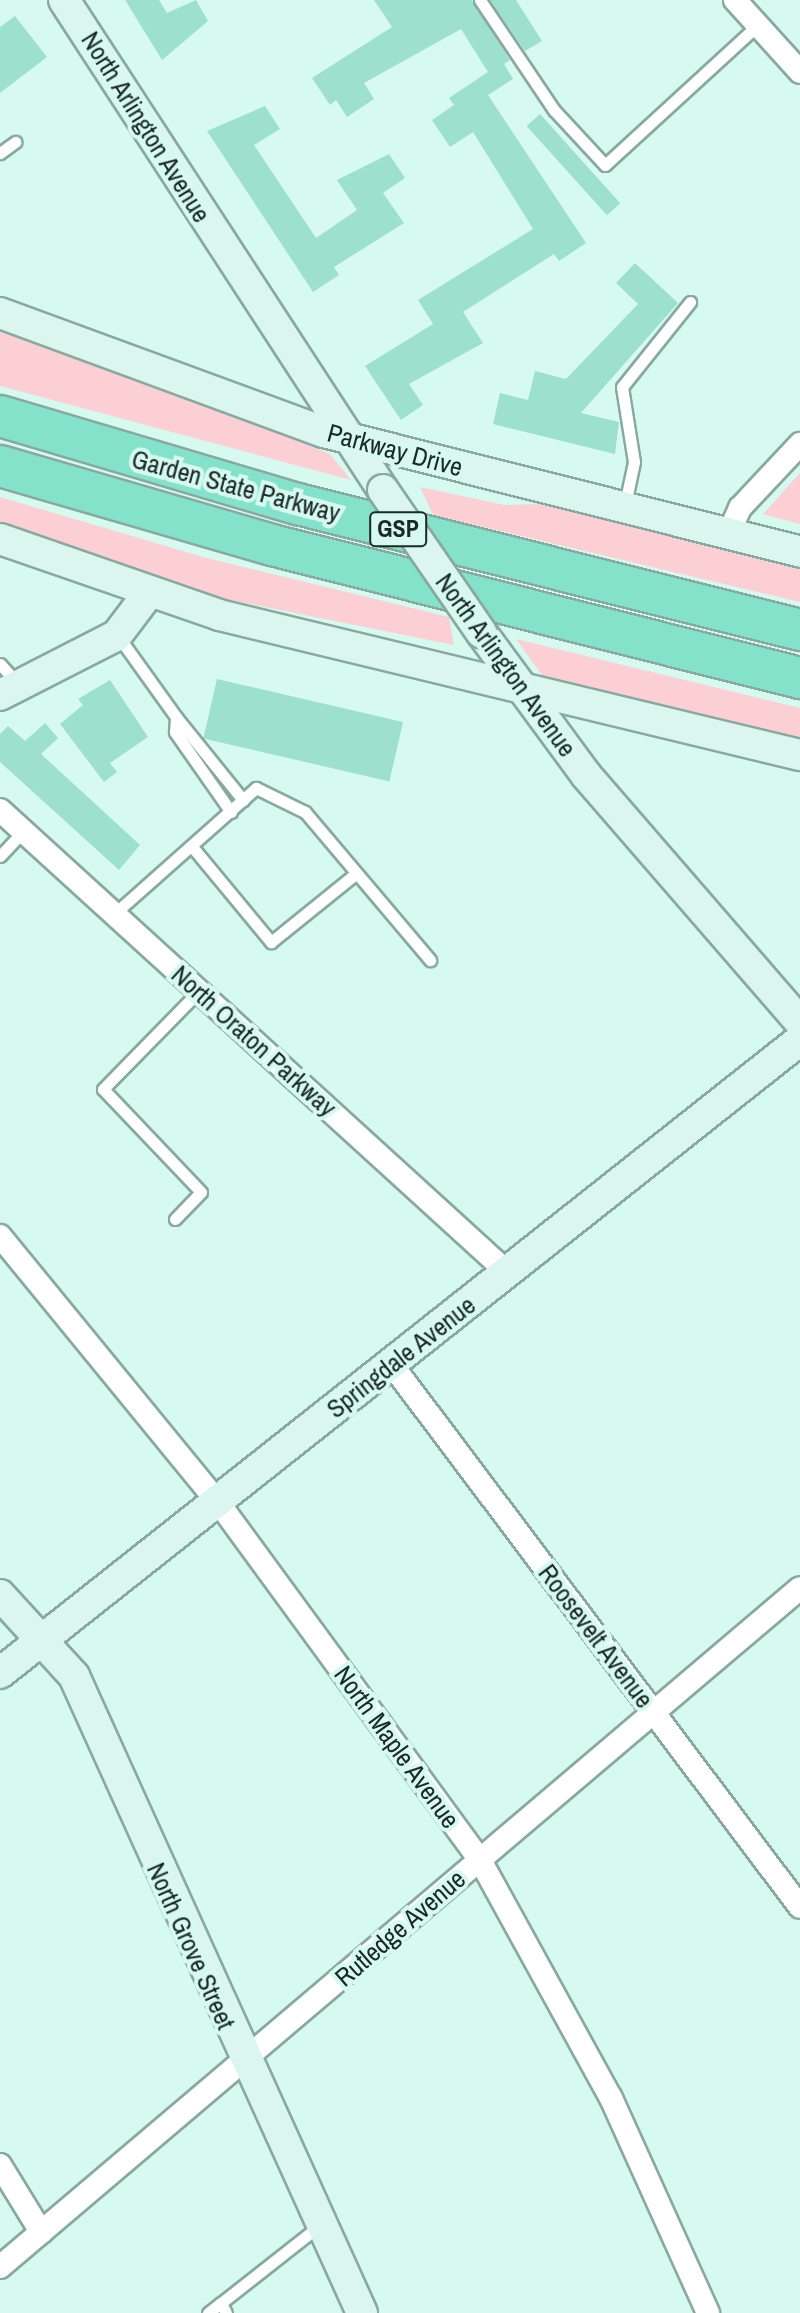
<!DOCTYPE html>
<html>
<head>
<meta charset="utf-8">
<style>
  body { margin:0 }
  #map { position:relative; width:800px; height:2313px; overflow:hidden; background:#d7faf0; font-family:"Archivo Narrow",sans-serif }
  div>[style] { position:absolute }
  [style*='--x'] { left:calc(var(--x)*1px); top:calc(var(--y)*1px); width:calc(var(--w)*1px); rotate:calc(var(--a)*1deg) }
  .green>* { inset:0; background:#fbcfd4 }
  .building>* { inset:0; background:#9ee0ce; transform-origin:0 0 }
  .roads { filter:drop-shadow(2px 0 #88a9a0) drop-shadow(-2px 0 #88a9a0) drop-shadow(0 2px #88a9a0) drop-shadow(0 -2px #88a9a0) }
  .lane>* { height:11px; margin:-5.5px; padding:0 5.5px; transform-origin:5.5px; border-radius:5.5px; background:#fff }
  .street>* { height:22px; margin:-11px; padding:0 11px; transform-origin:11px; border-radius:11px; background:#fff }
  .secondary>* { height:30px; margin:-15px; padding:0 15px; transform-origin:15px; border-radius:15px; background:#daf6ef }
  .highway>* { height:40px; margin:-20px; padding:0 20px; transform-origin:20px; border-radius:20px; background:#84e2ca }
  .bridges { filter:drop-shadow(2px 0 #88a9a0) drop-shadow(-2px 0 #88a9a0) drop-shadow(0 2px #88a9a0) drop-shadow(0 -2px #88a9a0) }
  .secondary-bridge>* { height:30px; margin:-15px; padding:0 15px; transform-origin:15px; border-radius:15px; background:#daf6ef }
  span { translate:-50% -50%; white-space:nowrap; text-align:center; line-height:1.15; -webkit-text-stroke:8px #d7faf0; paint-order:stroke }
  .shield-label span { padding:2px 6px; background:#d7faf0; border:2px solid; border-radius:6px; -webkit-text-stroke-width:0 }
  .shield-label { font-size:24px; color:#1b2824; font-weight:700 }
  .street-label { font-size:26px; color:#1b2824 }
</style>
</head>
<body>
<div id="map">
  <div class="green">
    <div style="clip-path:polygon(0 332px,113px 365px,330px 454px,351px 480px,0 386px)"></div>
    <div style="clip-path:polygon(800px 473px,800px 524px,762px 514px,763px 514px)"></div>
    <div style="clip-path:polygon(420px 487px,504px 505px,538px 504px,800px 565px,800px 602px,433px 515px)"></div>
    <div style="clip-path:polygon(0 497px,203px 557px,449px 617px,454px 645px,190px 592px,21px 535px,0 524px)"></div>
    <div style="clip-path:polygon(516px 639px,800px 708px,800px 744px,549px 685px)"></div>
  </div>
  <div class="building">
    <div style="clip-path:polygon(125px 0,159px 0,167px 13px,196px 0,208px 21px,162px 60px)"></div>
    <div style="clip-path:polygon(374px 0,472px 0,510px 60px,504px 64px,513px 79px,488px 95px,586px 243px,559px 261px,554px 254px,463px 312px,483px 343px,409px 384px,423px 405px,401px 420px,365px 366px,433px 324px,418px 300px,533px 229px,473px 132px,450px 147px,432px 120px,454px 105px,449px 98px,488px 72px,461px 29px,364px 83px,374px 99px,347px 117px,336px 100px,330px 105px,312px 78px,392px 27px)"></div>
    <div style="clip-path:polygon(490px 0,516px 0,542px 41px,525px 51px)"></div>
    <div style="clip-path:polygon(15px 16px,47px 57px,0 93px,0 27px)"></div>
    <div style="clip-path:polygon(265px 106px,280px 129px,254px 145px,316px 238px,357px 210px,337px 180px,389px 154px,405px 178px,383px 193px,404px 223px,334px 267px,339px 275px,313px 292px,207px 131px)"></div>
    <div style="left:540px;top:114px;width:120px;height:18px;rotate:48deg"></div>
    <div style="clip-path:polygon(635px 263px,678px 303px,581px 413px,619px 422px,615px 454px,493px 424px,500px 393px,528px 400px,535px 371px,566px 379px,638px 304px,616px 283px)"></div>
    <div style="left:217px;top:679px;width:191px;height:61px;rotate:13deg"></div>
    <div style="clip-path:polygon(110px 680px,148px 737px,110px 763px,117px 772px,104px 782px,60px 724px,83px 705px,78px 699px)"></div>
    <div style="clip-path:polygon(45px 723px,58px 738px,41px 754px,140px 845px,119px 870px,0 762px,0 734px,8px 726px,25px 741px)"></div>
  </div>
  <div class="roads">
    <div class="lane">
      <div style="--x:480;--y:0;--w:133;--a:56.1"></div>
      <div style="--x:554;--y:110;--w:75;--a:47.2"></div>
      <div style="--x:605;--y:165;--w:207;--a:-42.5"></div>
      <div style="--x:0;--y:153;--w:19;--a:-36"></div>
      <div style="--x:625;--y:504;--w:43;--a:-77.9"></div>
      <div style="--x:634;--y:462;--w:76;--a:-99.1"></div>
      <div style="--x:622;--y:387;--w:109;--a:-51.3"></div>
      <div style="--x:118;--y:636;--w:100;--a:54.4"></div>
      <div style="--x:0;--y:664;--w:28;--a:48"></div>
      <div style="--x:231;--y:812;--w:98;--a:-125"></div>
      <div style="--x:175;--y:732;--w:15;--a:-86"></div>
      <div style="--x:176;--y:717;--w:107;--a:51.1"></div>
      <div style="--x:194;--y:849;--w:121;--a:50.4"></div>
      <div style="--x:271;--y:942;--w:107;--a:-38.9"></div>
      <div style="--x:0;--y:856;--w:34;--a:-47"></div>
      <div style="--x:114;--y:914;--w:190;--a:-41.6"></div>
      <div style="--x:256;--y:788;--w:55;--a:26.1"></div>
      <div style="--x:305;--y:812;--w:194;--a:49.8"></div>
      <div style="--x:175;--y:1219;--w:37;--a:-46"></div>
      <div style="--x:201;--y:1192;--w:142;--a:-133.6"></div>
      <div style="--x:103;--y:1089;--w:137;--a:-45.6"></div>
      <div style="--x:208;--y:2313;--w:16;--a:-38"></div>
      <div style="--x:226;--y:2313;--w:11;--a:-117"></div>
      <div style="--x:221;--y:2303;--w:125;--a:-38.2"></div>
    </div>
    <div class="street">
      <div style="--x:735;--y:0;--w:97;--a:47.9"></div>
      <div style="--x:728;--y:535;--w:30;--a:-66"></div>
      <div style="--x:740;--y:508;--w:88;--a:-46.8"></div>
      <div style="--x:0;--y:810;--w:686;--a:42.34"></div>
      <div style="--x:0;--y:1236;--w:344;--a:50.7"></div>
      <div style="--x:218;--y:1502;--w:444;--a:53.8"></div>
      <div style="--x:480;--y:1860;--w:272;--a:61.2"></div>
      <div style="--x:611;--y:2098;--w:236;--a:65.7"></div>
      <div style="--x:392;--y:1365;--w:678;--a:53.03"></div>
      <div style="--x:0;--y:2165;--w:79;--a:58.5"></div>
      <div style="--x:0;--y:2267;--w:1049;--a:-40.32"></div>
    </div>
    <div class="secondary">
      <div style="--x:64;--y:0;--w:585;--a:56.94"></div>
      <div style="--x:0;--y:313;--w:345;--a:20.2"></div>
      <div style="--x:324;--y:432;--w:491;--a:14.1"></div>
      <div style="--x:0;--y:539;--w:232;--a:19.1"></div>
      <div style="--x:219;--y:615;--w:598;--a:13.55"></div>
      <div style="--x:481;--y:632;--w:177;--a:53.7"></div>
      <div style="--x:586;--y:775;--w:327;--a:49.1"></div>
      <div style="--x:0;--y:695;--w:131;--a:-27.1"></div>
      <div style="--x:117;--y:635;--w:51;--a:-52.9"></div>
      <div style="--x:0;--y:1595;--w:110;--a:47.6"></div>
      <div style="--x:74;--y:1676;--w:699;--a:65.67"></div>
      <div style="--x:0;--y:1673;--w:1020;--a:-38.35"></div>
    </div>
    <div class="highway">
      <div style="--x:0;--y:416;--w:311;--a:16.5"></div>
      <div style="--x:298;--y:504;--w:518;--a:14.09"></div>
      <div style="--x:0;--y:466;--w:283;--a:16.2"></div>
      <div style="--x:272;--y:545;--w:544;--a:14.14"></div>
    </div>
  </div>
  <div class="bridges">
    <div class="secondary-bridge">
      <div style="--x:383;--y:490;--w:173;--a:55.4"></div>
    </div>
  </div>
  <div class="shield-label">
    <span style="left:398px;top:529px">GSP</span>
  </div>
  <div class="street-label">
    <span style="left:146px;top:127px;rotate:58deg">North Arlington Avenue</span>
    <span style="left:395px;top:450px;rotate:15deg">Parkway Drive</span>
    <span style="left:236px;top:486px;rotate:15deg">Garden State Parkway</span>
    <span style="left:506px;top:665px;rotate:54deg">North Arlington Avenue</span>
    <span style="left:254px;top:1041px;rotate:42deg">North Oraton Parkway</span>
    <span style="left:401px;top:1357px;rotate:-38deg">Springdale Avenue</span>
    <span style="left:596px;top:1636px;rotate:53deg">Roosevelt Avenue</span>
    <span style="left:397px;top:1747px;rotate:54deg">North Maple Avenue</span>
    <span style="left:400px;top:1928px;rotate:-41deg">Rutledge Avenue</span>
    <span style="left:191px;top:1946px;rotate:66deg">North Grove Street</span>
  </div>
</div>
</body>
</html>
